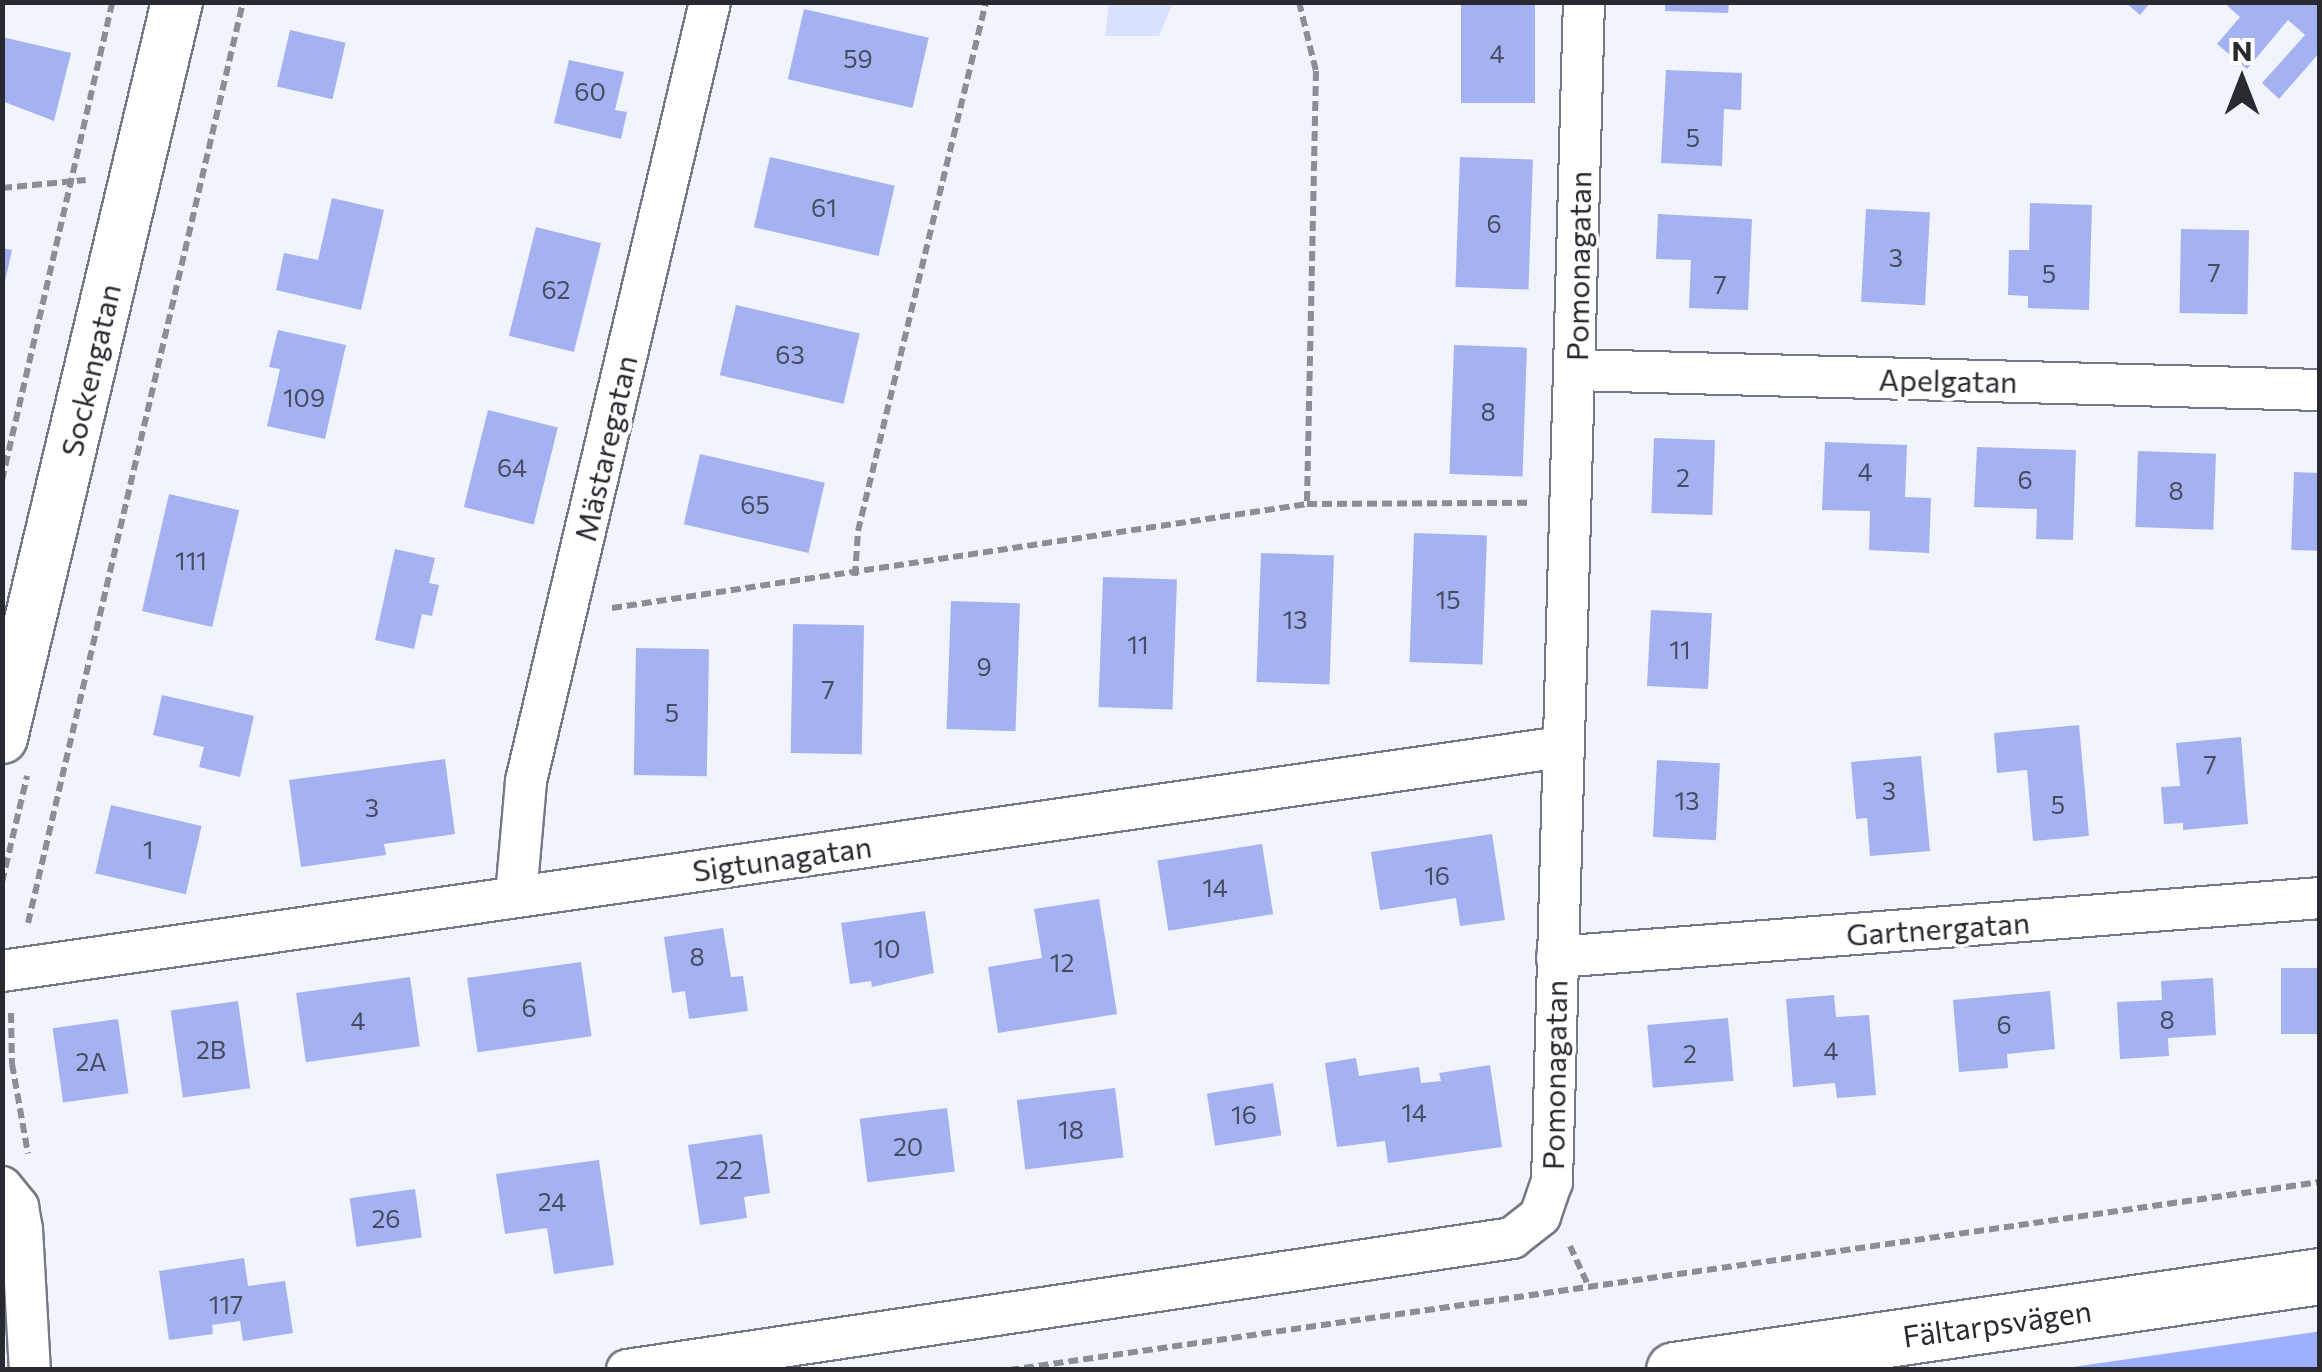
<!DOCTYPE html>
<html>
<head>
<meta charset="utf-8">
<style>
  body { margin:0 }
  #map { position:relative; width:2322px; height:1372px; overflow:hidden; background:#f1f4fd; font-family:Commissioner,sans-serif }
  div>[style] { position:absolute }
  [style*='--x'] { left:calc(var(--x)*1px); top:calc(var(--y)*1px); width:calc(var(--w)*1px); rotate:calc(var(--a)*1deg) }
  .green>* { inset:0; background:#dae1fc }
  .forest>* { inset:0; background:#9eaffe }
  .building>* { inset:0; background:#a4b2f1; transform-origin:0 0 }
  .path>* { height:6px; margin-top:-3px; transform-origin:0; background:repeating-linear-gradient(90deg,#8b8e95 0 10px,transparent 0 15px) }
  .roads { filter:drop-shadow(2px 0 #757886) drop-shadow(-2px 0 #757886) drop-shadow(0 2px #757886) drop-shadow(0 -2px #757886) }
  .minor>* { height:40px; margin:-20px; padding:0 20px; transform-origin:20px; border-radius:20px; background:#fff }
  .tertiary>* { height:50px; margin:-25px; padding:0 25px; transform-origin:25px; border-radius:25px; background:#fff }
  .secondary>* { height:55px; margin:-27.5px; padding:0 27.5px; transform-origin:27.5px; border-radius:27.5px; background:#fff }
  span { translate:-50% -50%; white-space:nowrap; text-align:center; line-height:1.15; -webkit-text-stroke:8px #fff; paint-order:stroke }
  .number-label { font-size:25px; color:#474c60 }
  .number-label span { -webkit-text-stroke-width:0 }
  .street-label { font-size:30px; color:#282a30 }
  .frame { position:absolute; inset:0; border:5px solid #282a30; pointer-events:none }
  .north { position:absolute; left:2192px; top:30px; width:100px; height:100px; -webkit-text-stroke:8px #fff; paint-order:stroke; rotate:0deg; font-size:28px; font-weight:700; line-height:40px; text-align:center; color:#282a30 }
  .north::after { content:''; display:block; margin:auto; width:35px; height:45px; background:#282a30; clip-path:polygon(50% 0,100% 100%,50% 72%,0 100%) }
</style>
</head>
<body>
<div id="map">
  <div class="green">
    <div style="clip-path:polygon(1109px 3px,1109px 2px,1173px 3px,1159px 36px,1105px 36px)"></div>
  </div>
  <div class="forest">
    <div style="clip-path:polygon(2319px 1331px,2319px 1369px,2059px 1369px,2315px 1332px)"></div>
  </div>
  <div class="building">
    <div style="left:1461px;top:2px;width:74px;height:101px"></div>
    <div style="clip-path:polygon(1665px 2px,1729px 2px,1728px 13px,1665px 11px)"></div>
    <div style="clip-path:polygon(2125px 2px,2151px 2px,2140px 15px)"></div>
    <div style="clip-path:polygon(2223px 2px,2320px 2px,2320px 52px,2279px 99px,2262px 83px,2305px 35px,2288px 20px,2247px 69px,2217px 44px,2240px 17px)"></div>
    <div style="left:804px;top:9px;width:128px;height:72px;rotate:13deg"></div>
    <div style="left:290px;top:30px;width:57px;height:58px;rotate:13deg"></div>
    <div style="clip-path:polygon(2px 37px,71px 53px,54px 121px,2px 101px)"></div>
    <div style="clip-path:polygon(569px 60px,624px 72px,615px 110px,627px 112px,621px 139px,554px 123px)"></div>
    <div style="clip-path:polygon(1666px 70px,1742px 73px,1741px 110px,1724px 109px,1722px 166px,1661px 163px)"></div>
    <div style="left:770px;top:157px;width:128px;height:72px;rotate:13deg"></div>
    <div style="left:1460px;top:157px;width:73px;height:130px;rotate:2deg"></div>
    <div style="clip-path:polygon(332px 198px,384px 210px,361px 310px,276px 290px,284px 253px,318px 260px)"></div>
    <div style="clip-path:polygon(2030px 203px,2092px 205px,2089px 310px,2028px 308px,2028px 296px,2008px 295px,2009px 250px,2029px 250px)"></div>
    <div style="left:1866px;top:209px;width:64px;height:93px;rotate:3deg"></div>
    <div style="clip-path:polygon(1658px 214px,1752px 219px,1748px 310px,1689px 308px,1691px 260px,1656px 259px)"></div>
    <div style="left:536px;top:227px;width:67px;height:112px;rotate:14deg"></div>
    <div style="left:2181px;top:229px;width:68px;height:84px;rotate:1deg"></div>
    <div style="clip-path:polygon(2px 248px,12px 250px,4px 286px,2px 286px)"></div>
    <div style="left:736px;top:305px;width:127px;height:72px;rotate:13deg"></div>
    <div style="clip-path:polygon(278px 330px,346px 345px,325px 439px,267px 426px,280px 369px,269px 367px)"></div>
    <div style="left:1454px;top:345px;width:73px;height:129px;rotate:2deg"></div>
    <div style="left:488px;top:410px;width:72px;height:100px;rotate:14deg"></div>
    <div style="left:1654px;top:438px;width:61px;height:75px;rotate:2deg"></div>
    <div style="clip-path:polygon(1825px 442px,1907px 445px,1905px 497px,1931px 498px,1929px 553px,1869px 550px,1870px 511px,1822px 510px)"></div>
    <div style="clip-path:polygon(1977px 447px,2076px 450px,2073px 540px,2036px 539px,2037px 509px,1974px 507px)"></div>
    <div style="left:2138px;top:451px;width:78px;height:76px;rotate:2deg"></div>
    <div style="left:700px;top:454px;width:128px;height:72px;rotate:13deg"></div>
    <div style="left:2294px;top:472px;width:26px;height:78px;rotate:2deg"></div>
    <div style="left:169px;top:494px;width:72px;height:120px;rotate:13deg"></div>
    <div style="left:1414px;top:533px;width:73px;height:129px;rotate:2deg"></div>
    <div style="clip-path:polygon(395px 549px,435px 558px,429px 583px,439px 585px,432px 616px,422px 614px,414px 649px,375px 640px)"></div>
    <div style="left:1261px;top:553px;width:73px;height:129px;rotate:2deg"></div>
    <div style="left:1103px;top:577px;width:74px;height:130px;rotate:2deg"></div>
    <div style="left:951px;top:601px;width:69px;height:128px;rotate:2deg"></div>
    <div style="left:1651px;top:610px;width:61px;height:76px;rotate:3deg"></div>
    <div style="left:793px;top:624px;width:71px;height:129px;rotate:1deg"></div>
    <div style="left:636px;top:648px;width:73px;height:127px;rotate:1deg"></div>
    <div style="clip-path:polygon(162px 695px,254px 716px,240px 777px,199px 767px,204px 747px,153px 735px)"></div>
    <div style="clip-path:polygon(2079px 725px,2089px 836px,2033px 841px,2027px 770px,1997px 773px,1994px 733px)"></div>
    <div style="clip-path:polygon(2241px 737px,2248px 824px,2183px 830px,2183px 823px,2164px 824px,2161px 787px,2180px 786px,2176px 743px)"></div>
    <div style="clip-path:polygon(1921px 756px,1930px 851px,1870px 856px,1867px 818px,1856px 819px,1851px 762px)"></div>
    <div style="clip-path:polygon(445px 759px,455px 834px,384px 844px,386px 855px,301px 867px,289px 780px)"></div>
    <div style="left:1657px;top:760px;width:63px;height:77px;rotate:3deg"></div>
    <div style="left:111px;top:805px;width:93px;height:70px;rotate:13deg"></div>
    <div style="clip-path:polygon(1492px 834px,1505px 920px,1460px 926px,1456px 898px,1380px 910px,1371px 852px)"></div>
    <div style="left:1262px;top:844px;width:71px;height:106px;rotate:81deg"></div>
    <div style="clip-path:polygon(1099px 899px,1117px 1014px,998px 1033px,988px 967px,1042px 958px,1034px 909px)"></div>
    <div style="clip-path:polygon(925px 911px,934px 973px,872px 987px,871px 981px,850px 984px,841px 923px)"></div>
    <div style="clip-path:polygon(723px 928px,731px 977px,743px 976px,748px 1011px,689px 1019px,685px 991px,672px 993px,664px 937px)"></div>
    <div style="left:581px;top:962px;width:75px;height:115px;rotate:82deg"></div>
    <div style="left:2320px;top:968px;width:66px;height:39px;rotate:90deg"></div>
    <div style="left:410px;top:977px;width:70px;height:115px;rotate:82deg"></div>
    <div style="clip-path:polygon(2213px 978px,2216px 1035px,2168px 1038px,2169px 1056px,2120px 1059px,2117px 1002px,2162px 1000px,2161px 981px)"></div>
    <div style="clip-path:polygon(2050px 991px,2055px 1049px,2007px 1054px,2008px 1068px,1959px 1072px,1953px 1000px)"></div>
    <div style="clip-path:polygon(1834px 995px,1836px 1017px,1869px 1015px,1876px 1095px,1837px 1098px,1835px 1083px,1793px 1087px,1786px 999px)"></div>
    <div style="left:238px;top:1001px;width:88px;height:68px;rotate:82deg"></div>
    <div style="left:1728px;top:1018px;width:63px;height:81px;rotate:85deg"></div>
    <div style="left:118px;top:1019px;width:75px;height:66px;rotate:82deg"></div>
    <div style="clip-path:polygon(1356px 1058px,1359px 1076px,1419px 1067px,1421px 1083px,1441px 1081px,1439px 1073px,1490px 1065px,1502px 1147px,1388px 1163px,1385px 1141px,1337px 1147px,1325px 1063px)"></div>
    <div style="left:1273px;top:1083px;width:53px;height:67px;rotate:81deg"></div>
    <div style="left:1115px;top:1088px;width:70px;height:99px;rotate:83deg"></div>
    <div style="left:947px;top:1108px;width:64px;height:88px;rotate:83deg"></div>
    <div style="clip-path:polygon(762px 1134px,770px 1193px,744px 1197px,747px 1218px,700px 1225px,688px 1145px)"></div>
    <div style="clip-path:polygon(599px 1160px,614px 1265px,554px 1274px,547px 1228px,505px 1234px,496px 1174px)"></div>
    <div style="left:415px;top:1189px;width:49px;height:66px;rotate:82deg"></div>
    <div style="clip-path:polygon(244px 1258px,248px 1286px,285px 1281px,293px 1333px,243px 1341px,240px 1321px,212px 1325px,213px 1334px,169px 1340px,159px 1271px)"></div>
  </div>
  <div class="path">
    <div style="--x:1299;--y:2;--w:71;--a:76.2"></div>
    <div style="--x:1316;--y:71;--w:432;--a:91.2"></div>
    <div style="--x:2;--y:188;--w:84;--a:-5.4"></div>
    <div style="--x:2;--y:480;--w:490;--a:-77"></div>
    <div style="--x:855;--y:576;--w:45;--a:-86.2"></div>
    <div style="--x:858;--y:531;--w:544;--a:-76.4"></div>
    <div style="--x:612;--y:608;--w:703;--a:-8.51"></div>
    <div style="--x:1307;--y:504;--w:224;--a:-0.3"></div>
    <div style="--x:2;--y:882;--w:109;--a:-76.7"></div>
    <div style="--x:28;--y:923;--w:946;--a:-76.86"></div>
    <div style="--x:11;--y:1013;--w:51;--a:88.9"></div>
    <div style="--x:12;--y:1064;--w:91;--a:79.9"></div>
    <div style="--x:1570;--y:1246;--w:43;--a:65.2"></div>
    <div style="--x:1009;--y:1370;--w:1324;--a:-8.16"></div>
  </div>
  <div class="roads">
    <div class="minor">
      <div style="--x:1576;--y:370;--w:744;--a:1.54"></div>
      <div style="--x:516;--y:896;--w:115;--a:-85"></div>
      <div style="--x:526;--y:781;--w:800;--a:-76.71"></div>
      <div style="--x:1557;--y:957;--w:765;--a:-4.42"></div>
      <div style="--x:2;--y:971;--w:1576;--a:-8.17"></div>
      <div style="--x:2;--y:1187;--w:26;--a:51"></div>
      <div style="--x:18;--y:1207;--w:22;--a:80"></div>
      <div style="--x:22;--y:1229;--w:141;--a:86.8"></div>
      <div style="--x:627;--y:1370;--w:895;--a:-8.48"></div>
      <div style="--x:1512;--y:1238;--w:36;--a:-38"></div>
      <div style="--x:1540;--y:1216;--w:36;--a:-71"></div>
      <div style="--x:1552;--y:1182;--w:1180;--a:-88.45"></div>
    </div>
    <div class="tertiary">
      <div style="--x:2;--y:738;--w:757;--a:-76.63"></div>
    </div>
    <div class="secondary">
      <div style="--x:1674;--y:1370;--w:653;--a:-8.28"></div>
    </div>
  </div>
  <div class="number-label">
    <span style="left:1497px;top:53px">4</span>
    <span style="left:858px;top:58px">59</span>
    <span style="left:590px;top:91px">60</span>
    <span style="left:1693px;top:137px">5</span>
    <span style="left:824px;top:207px">61</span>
    <span style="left:1494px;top:223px">6</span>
    <span style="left:1896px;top:257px">3</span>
    <span style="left:2214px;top:272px">7</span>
    <span style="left:2049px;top:273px">5</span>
    <span style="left:1720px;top:284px">7</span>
    <span style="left:556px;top:289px">62</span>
    <span style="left:790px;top:354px">63</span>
    <span style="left:304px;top:397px">109</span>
    <span style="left:1488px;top:411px">8</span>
    <span style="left:512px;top:467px">64</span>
    <span style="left:1865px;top:471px">4</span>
    <span style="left:1683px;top:477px">2</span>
    <span style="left:2025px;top:479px">6</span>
    <span style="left:2176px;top:490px">8</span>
    <span style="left:755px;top:504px">65</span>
    <span style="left:191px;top:560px">111</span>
    <span style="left:1448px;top:599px">15</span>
    <span style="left:1295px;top:619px">13</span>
    <span style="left:1138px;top:644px">11</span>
    <span style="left:1680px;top:649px">11</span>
    <span style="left:984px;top:666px">9</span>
    <span style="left:828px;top:689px">7</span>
    <span style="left:672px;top:712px">5</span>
    <span style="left:2210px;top:764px">7</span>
    <span style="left:1889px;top:790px">3</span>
    <span style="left:1687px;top:800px">13</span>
    <span style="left:2058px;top:804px">5</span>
    <span style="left:372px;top:807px">3</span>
    <span style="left:148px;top:849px">1</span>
    <span style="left:1437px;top:875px">16</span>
    <span style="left:1215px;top:887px">14</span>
    <span style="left:887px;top:948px">10</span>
    <span style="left:697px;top:956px">8</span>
    <span style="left:1062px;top:962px">12</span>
    <span style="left:529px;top:1007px">6</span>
    <span style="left:2167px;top:1019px">8</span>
    <span style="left:358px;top:1020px">4</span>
    <span style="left:2004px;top:1024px">6</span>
    <span style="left:211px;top:1049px">2B</span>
    <span style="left:1831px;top:1050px">4</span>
    <span style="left:1690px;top:1053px">2</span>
    <span style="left:91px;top:1061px">2A</span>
    <span style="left:1414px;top:1112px">14</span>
    <span style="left:1244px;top:1114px">16</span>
    <span style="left:1071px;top:1129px">18</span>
    <span style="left:908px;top:1146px">20</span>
    <span style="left:729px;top:1169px">22</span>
    <span style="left:552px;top:1201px">24</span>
    <span style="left:386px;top:1218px">26</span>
    <span style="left:226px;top:1304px">117</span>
  </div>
  <div class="street-label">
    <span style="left:1578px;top:266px;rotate:-89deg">Pomonagatan</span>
    <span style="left:90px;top:370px;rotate:-77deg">Sockengatan</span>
    <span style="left:1948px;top:380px;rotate:1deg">Apelgatan</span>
    <span style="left:605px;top:448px;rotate:-77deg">Mästaregatan</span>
    <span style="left:782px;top:858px;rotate:-8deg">Sigtunagatan</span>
    <span style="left:1938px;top:928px;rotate:-4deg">Gartnergatan</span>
    <span style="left:1554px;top:1075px;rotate:-89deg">Pomonagatan</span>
    <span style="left:1997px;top:1323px;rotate:-8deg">Fältarpsvägen</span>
  </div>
  <div class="frame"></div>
  <div class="north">N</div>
</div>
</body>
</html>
